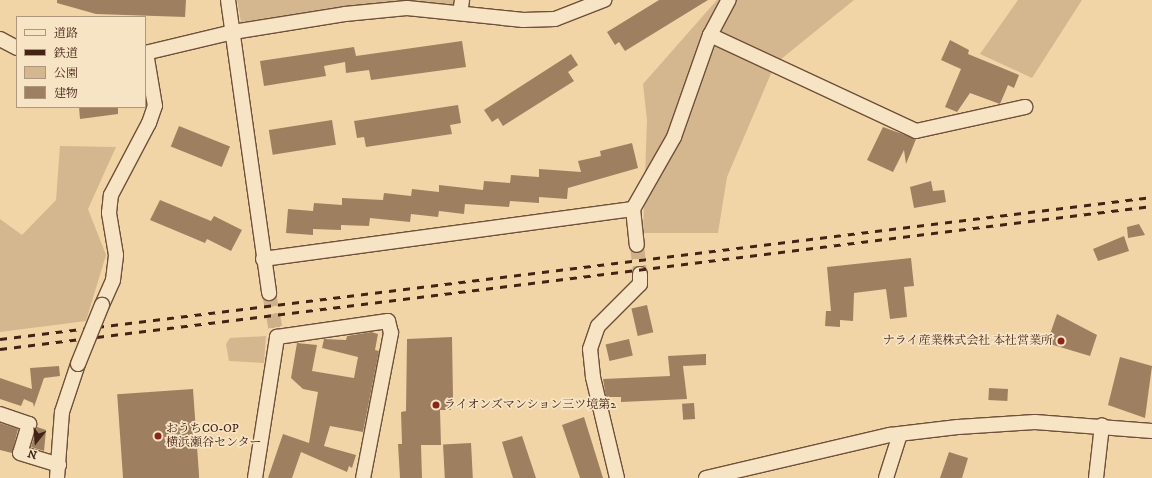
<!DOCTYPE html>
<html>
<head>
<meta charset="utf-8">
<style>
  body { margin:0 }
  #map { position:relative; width:1152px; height:478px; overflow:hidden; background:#f1d5a6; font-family:"IM FELL DW Pica","Noto Serif JP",serif }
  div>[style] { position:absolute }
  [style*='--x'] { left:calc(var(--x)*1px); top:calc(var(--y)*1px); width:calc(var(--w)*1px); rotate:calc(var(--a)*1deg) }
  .green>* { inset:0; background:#d4b78e }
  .building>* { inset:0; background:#9e8061; transform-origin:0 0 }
  .minor-tunnel>* { height:14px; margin-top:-7px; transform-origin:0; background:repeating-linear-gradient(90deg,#ceb189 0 14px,transparent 0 21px) }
  .roads { filter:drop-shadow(1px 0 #6f503a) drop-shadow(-1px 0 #6f503a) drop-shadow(0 1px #6f503a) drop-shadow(0 -1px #6f503a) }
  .minor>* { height:14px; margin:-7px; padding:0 7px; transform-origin:7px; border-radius:7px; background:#f6e4c5 }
  .rail>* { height:3px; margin-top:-1.5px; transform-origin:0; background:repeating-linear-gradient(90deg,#442316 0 7px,transparent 0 14px) }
  .bridges { filter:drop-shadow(1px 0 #6f503a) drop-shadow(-1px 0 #6f503a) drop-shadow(0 1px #6f503a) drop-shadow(0 -1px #6f503a) }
  .minor-bridge>* { height:14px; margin:-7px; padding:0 7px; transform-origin:7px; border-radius:7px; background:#f6e4c5 }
  .dots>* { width:11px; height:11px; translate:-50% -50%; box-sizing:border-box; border:2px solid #f6e4c5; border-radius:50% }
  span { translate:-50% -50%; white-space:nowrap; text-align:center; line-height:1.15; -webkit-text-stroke:3.5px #f6e4c5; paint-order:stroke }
  .poi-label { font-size:12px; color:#442316 }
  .right { translate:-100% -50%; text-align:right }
  .left { translate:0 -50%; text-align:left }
  .legend { position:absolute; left:16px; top:16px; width:130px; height:92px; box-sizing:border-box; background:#f6e4c5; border:1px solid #af977f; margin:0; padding:5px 7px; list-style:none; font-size:12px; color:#442316 }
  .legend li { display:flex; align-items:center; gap:8px; height:20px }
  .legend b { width:20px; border:1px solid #af977f }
  .north { position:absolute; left:16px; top:422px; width:40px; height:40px; -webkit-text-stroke:3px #f6e4c5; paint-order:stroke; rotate:197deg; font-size:11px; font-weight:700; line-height:16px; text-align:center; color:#442316 }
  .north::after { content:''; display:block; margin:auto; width:14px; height:18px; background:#442316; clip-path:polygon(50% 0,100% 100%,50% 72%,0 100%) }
</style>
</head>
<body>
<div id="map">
  <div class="green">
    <div style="clip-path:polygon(237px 0,457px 0,456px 8px,407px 3px,241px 22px)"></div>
    <div style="clip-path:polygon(717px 0,854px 0,775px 64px,727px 177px,718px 233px,643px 233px,647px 120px,643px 84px)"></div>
    <div style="clip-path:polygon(1018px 0,1082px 0,1032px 78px,980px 54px)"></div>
    <div style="clip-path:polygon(60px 146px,116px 147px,88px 209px,106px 255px,86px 321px,0 332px,0 219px,22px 235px,56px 200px)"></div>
    <div style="clip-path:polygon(266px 336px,264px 363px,229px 361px,226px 344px,230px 338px)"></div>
  </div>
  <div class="building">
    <div style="clip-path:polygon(57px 0,186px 0,185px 17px,96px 14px,57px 3px)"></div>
    <div style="clip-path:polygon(659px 0,708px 0,625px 51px,619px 42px,615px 45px,607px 32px)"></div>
    <div style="clip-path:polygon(950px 40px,969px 50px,968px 54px,1019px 75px,1014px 88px,1008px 85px,1000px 104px,970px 93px,957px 112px,945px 107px,961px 69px,941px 60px)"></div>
    <div style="clip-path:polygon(462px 41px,466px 67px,371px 80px,369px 70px,346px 73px,345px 62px,324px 66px,326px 76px,264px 86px,260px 61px,354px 47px,356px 56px)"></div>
    <div style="clip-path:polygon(571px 54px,578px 65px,568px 72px,574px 81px,503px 126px,498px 118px,492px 122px,484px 110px)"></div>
    <div style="clip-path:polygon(458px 105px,461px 123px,450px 125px,452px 134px,366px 147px,364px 137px,357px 138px,354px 121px)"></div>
    <div style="clip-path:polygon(79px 107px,118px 107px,118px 114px,80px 119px)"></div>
    <div style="left:332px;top:120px;width:25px;height:64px;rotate:81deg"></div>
    <div style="left:179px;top:126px;width:55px;height:22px;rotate:22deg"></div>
    <div style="clip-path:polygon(883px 127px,916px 139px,906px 164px,904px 150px,893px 172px,867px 160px)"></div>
    <div style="clip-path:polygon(632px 143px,638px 168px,568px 188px,567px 199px,539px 197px,539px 203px,510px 201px,509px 207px,465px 204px,464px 214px,439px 211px,438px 217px,411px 214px,410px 222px,370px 218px,369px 226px,341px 225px,341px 230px,313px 229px,313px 235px,286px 233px,288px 209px,313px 211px,314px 203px,342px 205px,342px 198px,383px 200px,384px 193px,411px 196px,412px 189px,439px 192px,439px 185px,483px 190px,484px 181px,510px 183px,511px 175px,539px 177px,539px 169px,581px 172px,578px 161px,601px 156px,600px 151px)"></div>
    <div style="clip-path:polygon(931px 181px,933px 191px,944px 190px,946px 202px,914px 208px,910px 187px)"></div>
    <div style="clip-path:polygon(160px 200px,211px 221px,214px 216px,242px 230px,231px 251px,207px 239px,205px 243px,150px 220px)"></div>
    <div style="clip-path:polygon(1139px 224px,1145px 235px,1128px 238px,1127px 227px)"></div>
    <div style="clip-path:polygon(1124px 236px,1129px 251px,1098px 261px,1093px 249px)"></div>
    <div style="clip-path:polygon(911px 258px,914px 286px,904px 287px,907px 317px,890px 319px,886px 289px,854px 293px,853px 321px,840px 320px,840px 327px,825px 326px,826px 311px,831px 311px,827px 267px)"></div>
    <div style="left:647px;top:305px;width:28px;height:16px;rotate:77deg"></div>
    <div style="clip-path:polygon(1057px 314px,1097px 335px,1090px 356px,1050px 344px,1048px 340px)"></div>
    <div style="clip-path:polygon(371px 332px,378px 334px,375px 350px,379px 351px,363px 432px,330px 426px,324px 446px,356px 455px,352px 468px,349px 466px,347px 472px,301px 452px,292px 478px,268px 478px,283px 434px,309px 443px,318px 392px,303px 389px,291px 378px,297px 343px,317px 345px,312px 371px,354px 378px,358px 357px,322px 348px,324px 339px,346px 340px,347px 336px)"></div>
    <div style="clip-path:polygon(452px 337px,453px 398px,450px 398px,451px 410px,440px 410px,441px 445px,421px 445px,422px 478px,400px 478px,398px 444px,402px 444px,401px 412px,406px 411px,407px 339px)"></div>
    <div style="left:629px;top:339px;width:17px;height:24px;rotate:77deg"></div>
    <div style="clip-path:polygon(706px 354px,706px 365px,683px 366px,687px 399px,621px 402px,621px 397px,606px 397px,603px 379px,670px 376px,668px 356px)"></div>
    <div style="clip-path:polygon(1120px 357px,1152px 366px,1145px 418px,1108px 405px)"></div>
    <div style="clip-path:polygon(59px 366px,60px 376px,44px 378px,34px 407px,33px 403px,24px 399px,21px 406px,0 399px,0 378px,32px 389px,30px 368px)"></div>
    <div style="left:989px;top:388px;width:19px;height:12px;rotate:3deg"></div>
    <div style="left:193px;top:389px;width:89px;height:76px;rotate:86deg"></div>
    <div style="left:694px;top:403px;width:16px;height:12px;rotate:86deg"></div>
    <div style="clip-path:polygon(584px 417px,603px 478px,580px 478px,562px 425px)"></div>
    <div style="clip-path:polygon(0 423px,18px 429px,12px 453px,0 450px)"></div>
    <div style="clip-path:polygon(37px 427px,46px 430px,44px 451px,31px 447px)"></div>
    <div style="clip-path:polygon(522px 436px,536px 478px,513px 478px,502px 442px)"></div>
    <div style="left:471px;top:443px;width:35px;height:28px;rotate:87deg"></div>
    <div style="clip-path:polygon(949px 452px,968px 458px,962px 478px,940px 478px)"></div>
  </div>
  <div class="minor-tunnel">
    <div style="--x:637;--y:245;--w:29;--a:84"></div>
    <div style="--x:269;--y:293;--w:45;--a:79.7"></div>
  </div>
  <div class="roads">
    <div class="minor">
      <div style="--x:228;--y:0;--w:296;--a:82"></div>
      <div style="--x:460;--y:13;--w:13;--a:-81"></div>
      <div style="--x:710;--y:35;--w:227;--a:25"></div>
      <div style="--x:916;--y:131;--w:112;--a:-12.4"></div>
      <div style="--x:0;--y:39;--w:19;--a:28"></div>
      <div style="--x:145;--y:53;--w:90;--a:-13.4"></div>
      <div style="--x:233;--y:32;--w:113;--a:-9.1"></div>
      <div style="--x:345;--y:14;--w:62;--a:-5.5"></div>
      <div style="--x:407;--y:8;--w:117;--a:5.9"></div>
      <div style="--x:523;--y:20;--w:32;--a:-2"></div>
      <div style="--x:555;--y:19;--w:53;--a:-21.2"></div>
      <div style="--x:633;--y:209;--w:36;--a:84"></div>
      <div style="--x:263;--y:259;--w:373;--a:-7.7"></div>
      <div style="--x:633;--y:209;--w:83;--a:-60.3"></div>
      <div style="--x:674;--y:137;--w:108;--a:-70.6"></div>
      <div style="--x:710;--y:35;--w:40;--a:-62"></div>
      <div style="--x:102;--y:305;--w:27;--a:-66"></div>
      <div style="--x:113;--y:280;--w:25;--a:-83"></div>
      <div style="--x:116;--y:255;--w:43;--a:-99.5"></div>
      <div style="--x:109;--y:213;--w:18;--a:-84"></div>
      <div style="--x:111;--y:195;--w:81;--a:-62.2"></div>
      <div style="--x:149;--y:123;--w:18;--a:-71"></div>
      <div style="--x:155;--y:106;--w:54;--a:-99.6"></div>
      <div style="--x:0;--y:414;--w:31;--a:19"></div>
      <div style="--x:29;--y:424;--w:30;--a:107"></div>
      <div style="--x:20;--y:453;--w:41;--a:17.1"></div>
      <div style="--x:57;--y:478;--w:66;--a:-85.7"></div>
      <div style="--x:62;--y:412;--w:51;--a:-71.6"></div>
      <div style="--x:255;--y:478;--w:143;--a:-81.1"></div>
      <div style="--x:277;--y:337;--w:112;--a:-8.2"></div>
      <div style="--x:388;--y:321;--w:12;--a:76"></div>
      <div style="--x:391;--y:333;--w:148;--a:100.9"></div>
      <div style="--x:617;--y:478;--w:104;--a:-103.4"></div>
      <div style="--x:593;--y:377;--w:28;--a:-96"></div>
      <div style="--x:590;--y:349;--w:24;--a:-71"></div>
      <div style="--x:598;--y:326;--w:59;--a:-45"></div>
      <div style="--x:640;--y:284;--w:10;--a:-90"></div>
      <div style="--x:706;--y:478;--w:189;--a:-13.2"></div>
      <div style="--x:890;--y:435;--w:68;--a:-6.7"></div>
      <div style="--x:958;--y:427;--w:77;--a:-3.7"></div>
      <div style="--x:1035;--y:422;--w:117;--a:4.4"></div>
      <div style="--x:886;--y:478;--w:46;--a:-72.3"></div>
      <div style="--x:1096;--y:478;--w:53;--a:-83.5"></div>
    </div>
  </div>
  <div class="rail">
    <div style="--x:0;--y:339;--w:1161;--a:-7.03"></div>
    <div style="--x:0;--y:349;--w:1161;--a:-7.08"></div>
  </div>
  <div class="bridges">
    <div class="minor-bridge">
      <div style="--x:78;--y:364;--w:64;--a:-67.9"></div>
    </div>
  </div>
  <div class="dots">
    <div style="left:1061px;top:341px;background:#8f2418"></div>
    <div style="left:436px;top:405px;background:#8f2418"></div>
    <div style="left:158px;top:436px;background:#8f2418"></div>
  </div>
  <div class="poi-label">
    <span class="right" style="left:1053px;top:341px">ナライ産業株式会社 本社営業所</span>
    <span class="left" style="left:444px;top:405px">ライオンズマンション三ツ境第2</span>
    <span class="left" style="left:166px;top:436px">おうちCO-OP<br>横浜瀬谷センター</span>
  </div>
  <ul class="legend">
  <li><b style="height:5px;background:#f6e4c5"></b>道路</li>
  <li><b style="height:5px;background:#442316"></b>鉄道</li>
  <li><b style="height:11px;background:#d4b78e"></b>公園</li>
  <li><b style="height:11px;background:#9e8061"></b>建物</li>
  </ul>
  <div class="north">N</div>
</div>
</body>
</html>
